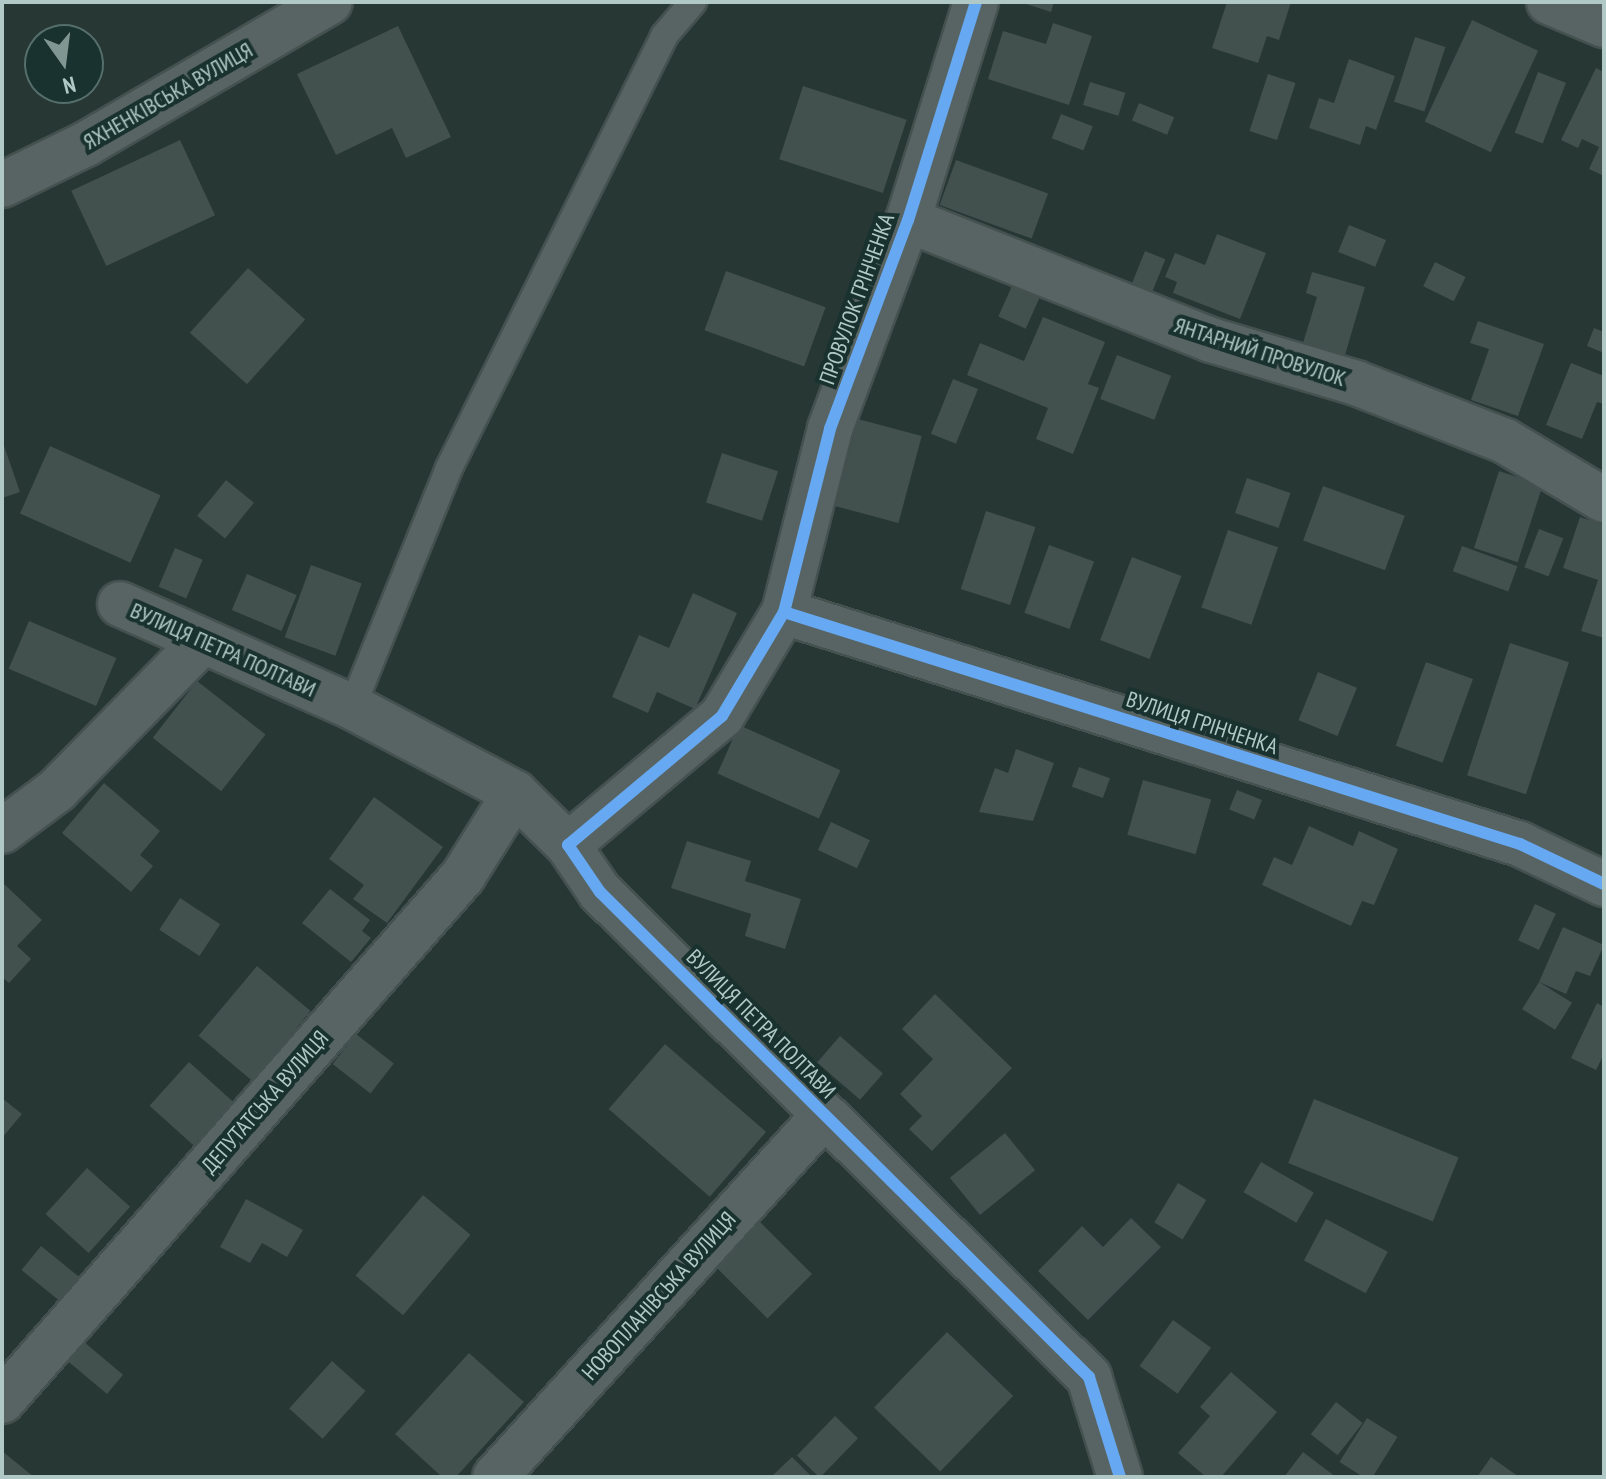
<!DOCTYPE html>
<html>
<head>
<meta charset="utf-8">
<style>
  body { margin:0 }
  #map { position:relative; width:1606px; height:1479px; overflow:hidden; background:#263734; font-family:"PT Sans Narrow",sans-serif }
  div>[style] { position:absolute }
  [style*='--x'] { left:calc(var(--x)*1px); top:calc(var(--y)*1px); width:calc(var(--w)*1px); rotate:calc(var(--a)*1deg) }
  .building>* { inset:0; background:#42504e; transform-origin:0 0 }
  .roads { filter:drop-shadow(2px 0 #45514f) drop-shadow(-2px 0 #45514f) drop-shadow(0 2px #45514f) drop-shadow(0 -2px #45514f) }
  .lane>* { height:26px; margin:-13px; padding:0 13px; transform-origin:13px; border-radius:13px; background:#576463 }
  .street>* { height:44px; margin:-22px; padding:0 22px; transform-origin:22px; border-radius:22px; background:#576463 }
  .cycleway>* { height:12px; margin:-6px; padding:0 6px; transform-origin:6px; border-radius:6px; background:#66a8f1 }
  span { translate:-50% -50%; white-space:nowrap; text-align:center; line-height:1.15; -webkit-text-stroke:8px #1a322f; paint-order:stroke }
  .street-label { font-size:22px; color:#b0c9c6 }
  .frame { position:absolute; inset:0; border:4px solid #b0c9c6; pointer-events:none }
  .north { position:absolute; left:24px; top:24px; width:80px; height:80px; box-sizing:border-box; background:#1a322f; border:2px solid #566e6b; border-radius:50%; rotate:166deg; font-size:22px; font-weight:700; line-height:32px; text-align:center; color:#b0c9c6 }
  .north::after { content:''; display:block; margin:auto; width:28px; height:36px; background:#809693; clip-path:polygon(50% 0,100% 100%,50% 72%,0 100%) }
</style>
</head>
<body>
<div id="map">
  <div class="building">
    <div style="clip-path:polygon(1020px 2px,1054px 2px,1051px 12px)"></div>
    <div style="clip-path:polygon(1227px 2px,1291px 2px,1279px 40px,1267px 36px,1258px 63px,1212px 48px)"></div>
    <div style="left:1472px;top:20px;width:73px;height:112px;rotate:25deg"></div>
    <div style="clip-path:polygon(1053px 23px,1092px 36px,1069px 105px,988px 79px,1003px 31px,1046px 44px)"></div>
    <div style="clip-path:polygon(398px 26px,451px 137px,406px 158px,392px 128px,336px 155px,297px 74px)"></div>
    <div style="left:1415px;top:37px;width:32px;height:68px;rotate:18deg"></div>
    <div style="clip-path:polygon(1349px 59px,1395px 76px,1376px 130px,1366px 126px,1360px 145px,1309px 128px,1319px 98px,1334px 103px)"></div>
    <div style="clip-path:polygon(1596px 68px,1604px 72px,1604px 176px,1589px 169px,1599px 147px,1582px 139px,1578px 148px,1561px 140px)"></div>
    <div style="left:1538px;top:72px;width:30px;height:65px;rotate:21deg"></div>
    <div style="left:1268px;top:74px;width:29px;height:60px;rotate:18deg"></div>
    <div style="left:1090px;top:82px;width:37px;height:24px;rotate:17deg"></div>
    <div style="left:803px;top:86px;width:109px;height:77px;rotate:18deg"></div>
    <div style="left:1139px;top:103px;width:38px;height:19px;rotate:22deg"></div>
    <div style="left:1061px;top:114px;width:34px;height:26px;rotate:21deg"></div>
    <div style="left:180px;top:140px;width:83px;height:120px;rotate:65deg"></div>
    <div style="left:956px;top:160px;width:98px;height:48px;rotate:20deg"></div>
    <div style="left:1349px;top:225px;width:40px;height:29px;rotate:22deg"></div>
    <div style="clip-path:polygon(1217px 234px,1266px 253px,1240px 319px,1173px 293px,1177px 282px,1165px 277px,1175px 253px,1205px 265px)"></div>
    <div style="left:1145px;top:251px;width:22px;height:35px;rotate:22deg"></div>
    <div style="left:1435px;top:262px;width:34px;height:27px;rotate:26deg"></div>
    <div style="left:248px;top:268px;width:77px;height:87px;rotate:42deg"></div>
    <div style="left:726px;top:271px;width:106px;height:63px;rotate:20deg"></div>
    <div style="clip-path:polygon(1312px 272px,1365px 287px,1345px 355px,1303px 343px,1317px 297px,1306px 293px)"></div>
    <div style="left:1015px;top:279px;width:30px;height:41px;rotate:24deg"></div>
    <div style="clip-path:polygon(1043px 317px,1105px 342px,1088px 384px,1099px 388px,1073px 454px,1036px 439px,1048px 408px,967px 375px,980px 343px,1024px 361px)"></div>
    <div style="clip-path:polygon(1478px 321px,1544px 344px,1518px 416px,1471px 400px,1489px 349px,1470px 343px)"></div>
    <div style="clip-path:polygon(1594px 328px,1604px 332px,1604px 353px,1587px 346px)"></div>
    <div style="left:1117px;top:355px;width:58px;height:47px;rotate:21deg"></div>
    <div style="clip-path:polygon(1571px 363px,1604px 376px,1604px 404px,1597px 402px,1582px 439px,1546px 425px)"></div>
    <div style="left:953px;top:379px;width:27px;height:59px;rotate:22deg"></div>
    <div style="left:858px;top:419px;width:66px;height:90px;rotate:15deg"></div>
    <div style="clip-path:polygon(2px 440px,20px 492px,2px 498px)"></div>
    <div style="left:50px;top:446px;width:121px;height:74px;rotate:24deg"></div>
    <div style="left:722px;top:453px;width:59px;height:52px;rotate:18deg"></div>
    <div style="left:1499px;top:471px;width:46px;height:81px;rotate:18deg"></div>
    <div style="left:1247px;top:478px;width:46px;height:37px;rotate:19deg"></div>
    <div style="left:226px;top:480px;width:36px;height:46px;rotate:39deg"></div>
    <div style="left:1323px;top:486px;width:87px;height:58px;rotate:20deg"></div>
    <div style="left:986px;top:511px;width:52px;height:82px;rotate:18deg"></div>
    <div style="clip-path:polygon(1580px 517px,1604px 525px,1604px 638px,1581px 631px,1598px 580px,1563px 568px)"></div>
    <div style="left:1539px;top:529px;width:26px;height:41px;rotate:21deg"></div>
    <div style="left:1228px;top:530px;width:53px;height:82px;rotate:19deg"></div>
    <div style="left:1049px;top:545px;width:48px;height:72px;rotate:20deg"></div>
    <div style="left:1462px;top:546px;width:59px;height:27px;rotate:20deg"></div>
    <div style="left:175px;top:548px;width:30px;height:42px;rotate:23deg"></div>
    <div style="left:1132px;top:557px;width:53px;height:89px;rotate:21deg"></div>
    <div style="left:311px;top:565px;width:54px;height:77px;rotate:20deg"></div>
    <div style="left:247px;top:574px;width:54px;height:39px;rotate:23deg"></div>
    <div style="clip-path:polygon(693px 593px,737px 613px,695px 709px,657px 692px,648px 713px,612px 697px,639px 635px,669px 648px)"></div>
    <div style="left:29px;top:621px;width:95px;height:52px;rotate:23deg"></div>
    <div style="left:1510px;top:643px;width:62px;height:139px;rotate:18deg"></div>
    <div style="left:1426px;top:662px;width:50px;height:89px;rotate:20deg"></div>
    <div style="left:1318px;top:672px;width:42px;height:52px;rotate:22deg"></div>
    <div style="left:197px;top:681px;width:87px;height:72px;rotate:38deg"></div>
    <div style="left:739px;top:725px;width:111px;height:53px;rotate:24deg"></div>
    <div style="clip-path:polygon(1016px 749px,1054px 763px,1033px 821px,979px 812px,995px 768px,1008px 773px)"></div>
    <div style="left:1079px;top:767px;width:33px;height:21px;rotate:20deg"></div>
    <div style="left:1143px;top:780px;width:71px;height:57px;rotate:16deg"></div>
    <div style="clip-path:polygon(104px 783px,160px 831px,140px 855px,153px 866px,131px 892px,62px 833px)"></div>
    <div style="left:1237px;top:790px;width:27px;height:21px;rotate:22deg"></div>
    <div style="clip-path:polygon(374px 797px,443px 847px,387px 923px,353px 899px,364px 885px,329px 859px)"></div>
    <div style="left:831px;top:822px;width:43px;height:31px;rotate:25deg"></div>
    <div style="clip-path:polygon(1309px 826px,1353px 846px,1359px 831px,1398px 849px,1374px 905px,1362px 901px,1351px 926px,1262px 885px,1274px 857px,1292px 865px)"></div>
    <div style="clip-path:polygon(687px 841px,751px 861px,745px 881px,801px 899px,785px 949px,745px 936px,751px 914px,671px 888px)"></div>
    <div style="clip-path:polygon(2px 882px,42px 920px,17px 946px,31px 959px,9px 983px,2px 977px)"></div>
    <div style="clip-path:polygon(330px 889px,370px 920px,362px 931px,371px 938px,351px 962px,302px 923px)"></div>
    <div style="left:180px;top:898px;width:48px;height:38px;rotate:33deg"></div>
    <div style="left:1535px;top:904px;width:23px;height:40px;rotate:25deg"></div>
    <div style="clip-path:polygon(1563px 927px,1604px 945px,1590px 976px,1576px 971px,1566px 994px,1539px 982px)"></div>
    <div style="left:257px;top:966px;width:70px;height:91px;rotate:40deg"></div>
    <div style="left:1539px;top:982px;width:39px;height:32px;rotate:32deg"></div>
    <div style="clip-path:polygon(935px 994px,1012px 1068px,932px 1151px,909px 1129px,922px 1116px,900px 1094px,933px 1059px,902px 1029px)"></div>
    <div style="clip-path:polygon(1597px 1003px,1604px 1007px,1604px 1054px,1596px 1070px,1571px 1058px)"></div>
    <div style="left:356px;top:1034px;width:48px;height:38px;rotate:38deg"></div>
    <div style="left:840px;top:1036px;width:57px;height:35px;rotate:41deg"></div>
    <div style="left:665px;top:1044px;width:134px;height:86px;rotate:41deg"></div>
    <div style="left:189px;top:1062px;width:59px;height:59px;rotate:42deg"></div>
    <div style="clip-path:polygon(2px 1098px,22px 1114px,2px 1138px)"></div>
    <div style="left:1314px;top:1099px;width:156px;height:69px;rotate:22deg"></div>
    <div style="left:1005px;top:1133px;width:48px;height:71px;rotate:51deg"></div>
    <div style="left:1261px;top:1162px;width:61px;height:35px;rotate:30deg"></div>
    <div style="left:87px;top:1168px;width:58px;height:62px;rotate:42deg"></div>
    <div style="left:1178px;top:1183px;width:33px;height:46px;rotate:31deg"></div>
    <div style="left:423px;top:1195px;width:62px;height:105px;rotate:40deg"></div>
    <div style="clip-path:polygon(246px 1199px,303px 1230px,287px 1257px,262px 1243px,250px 1263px,220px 1247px)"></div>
    <div style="clip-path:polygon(1131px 1218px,1161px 1247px,1088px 1320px,1038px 1271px,1082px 1226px,1103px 1247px)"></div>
    <div style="left:1326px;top:1219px;width:70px;height:47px;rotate:28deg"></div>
    <div style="left:759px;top:1221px;width:75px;height:63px;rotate:45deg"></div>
    <div style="left:41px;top:1246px;width:50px;height:31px;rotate:39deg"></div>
    <div style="left:1173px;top:1320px;width:47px;height:57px;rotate:36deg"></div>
    <div style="left:947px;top:1332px;width:92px;height:105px;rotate:44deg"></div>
    <div style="left:84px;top:1342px;width:51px;height:25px;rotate:40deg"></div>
    <div style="clip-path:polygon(469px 1353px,524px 1402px,456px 1477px,442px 1477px,395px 1434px)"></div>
    <div style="left:332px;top:1361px;width:45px;height:64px;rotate:42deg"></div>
    <div style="clip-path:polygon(1231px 1372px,1277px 1412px,1221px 1477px,1206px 1477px,1178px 1453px,1210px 1416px,1200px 1407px)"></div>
    <div style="left:1336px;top:1402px;width:34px;height:41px;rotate:38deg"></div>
    <div style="left:835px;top:1416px;width:32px;height:55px;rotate:44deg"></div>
    <div style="left:1367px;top:1418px;width:36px;height:52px;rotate:32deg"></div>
    <div style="clip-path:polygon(2px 1451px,34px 1477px,2px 1477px)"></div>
    <div style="clip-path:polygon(1303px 1452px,1336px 1477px,1284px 1477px)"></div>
    <div style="clip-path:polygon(792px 1457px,812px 1477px,771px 1477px)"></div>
    <div style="clip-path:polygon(1491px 1457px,1519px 1477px,1477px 1477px)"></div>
  </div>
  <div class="roads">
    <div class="lane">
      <div style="--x:352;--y:707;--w:258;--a:-67.9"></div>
      <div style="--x:449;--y:468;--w:483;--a:-63.5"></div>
      <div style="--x:664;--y:36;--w:45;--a:-49.5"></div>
    </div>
    <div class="street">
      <div style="--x:976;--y:2;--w:228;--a:107.3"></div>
      <div style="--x:908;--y:220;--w:223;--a:110.5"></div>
      <div style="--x:830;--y:429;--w:189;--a:104.1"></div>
      <div style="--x:784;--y:612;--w:121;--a:120.8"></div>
      <div style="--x:722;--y:716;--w:201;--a:140"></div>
      <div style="--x:568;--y:845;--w:57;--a:55.8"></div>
      <div style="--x:600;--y:892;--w:689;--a:44.76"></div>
      <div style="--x:1089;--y:1377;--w:105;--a:72.8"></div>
      <div style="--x:1549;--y:2;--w:60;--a:22.7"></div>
      <div style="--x:2;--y:185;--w:93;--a:-26"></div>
      <div style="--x:86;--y:144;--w:282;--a:-30.2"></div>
      <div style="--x:908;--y:220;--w:326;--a:21.6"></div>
      <div style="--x:1211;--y:340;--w:151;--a:16.5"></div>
      <div style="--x:1356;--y:383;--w:160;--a:21.3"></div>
      <div style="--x:1505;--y:441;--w:115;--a:30.8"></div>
      <div style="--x:120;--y:604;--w:254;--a:23.9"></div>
      <div style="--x:352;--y:707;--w:184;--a:27.8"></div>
      <div style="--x:515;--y:793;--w:74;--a:44.5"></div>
      <div style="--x:784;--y:612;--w:772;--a:17.5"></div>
      <div style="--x:1520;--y:844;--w:93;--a:25.5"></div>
      <div style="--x:2;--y:831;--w:69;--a:-36.7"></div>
      <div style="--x:57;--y:790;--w:206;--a:-45.6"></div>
      <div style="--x:2;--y:1401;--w:699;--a:-48.71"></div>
      <div style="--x:463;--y:876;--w:98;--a:-57.9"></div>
      <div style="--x:495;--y:1477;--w:489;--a:-47.7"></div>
    </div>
  </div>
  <div class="cycleway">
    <div style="--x:976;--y:2;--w:228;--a:107.3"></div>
    <div style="--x:908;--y:220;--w:223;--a:110.5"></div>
    <div style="--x:830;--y:429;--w:189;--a:104.1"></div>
    <div style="--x:784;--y:612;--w:121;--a:120.8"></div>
    <div style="--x:722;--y:716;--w:201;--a:140"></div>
    <div style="--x:568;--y:845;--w:57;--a:55.8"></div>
    <div style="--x:600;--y:892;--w:689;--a:44.76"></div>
    <div style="--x:1089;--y:1377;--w:105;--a:72.8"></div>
    <div style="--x:784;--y:612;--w:772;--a:17.5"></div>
    <div style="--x:1520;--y:844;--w:93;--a:25.5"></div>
  </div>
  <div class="street-label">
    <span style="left:168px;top:96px;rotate:-30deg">ЯХНЕНКІВСЬКА ВУЛИЦЯ</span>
    <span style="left:857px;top:299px;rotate:-70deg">ПРОВУЛОК ГРІНЧЕНКА</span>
    <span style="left:1260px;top:352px;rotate:18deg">ЯНТАРНИЙ ПРОВУЛОК</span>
    <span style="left:223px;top:650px;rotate:24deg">ВУЛИЦЯ ПЕТРА ПОЛТАВИ</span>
    <span style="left:1202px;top:723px;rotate:18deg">ВУЛИЦЯ ГРІНЧЕНКА</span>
    <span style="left:761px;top:1024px;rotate:45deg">ВУЛИЦЯ ПЕТРА ПОЛТАВИ</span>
    <span style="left:265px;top:1102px;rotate:-49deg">ДЕПУТАТСЬКА ВУЛИЦЯ</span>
    <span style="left:659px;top:1296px;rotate:-48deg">НОВОПЛАНІВСЬКА ВУЛИЦЯ</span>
  </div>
  <div class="frame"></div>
  <div class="north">N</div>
</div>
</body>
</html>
